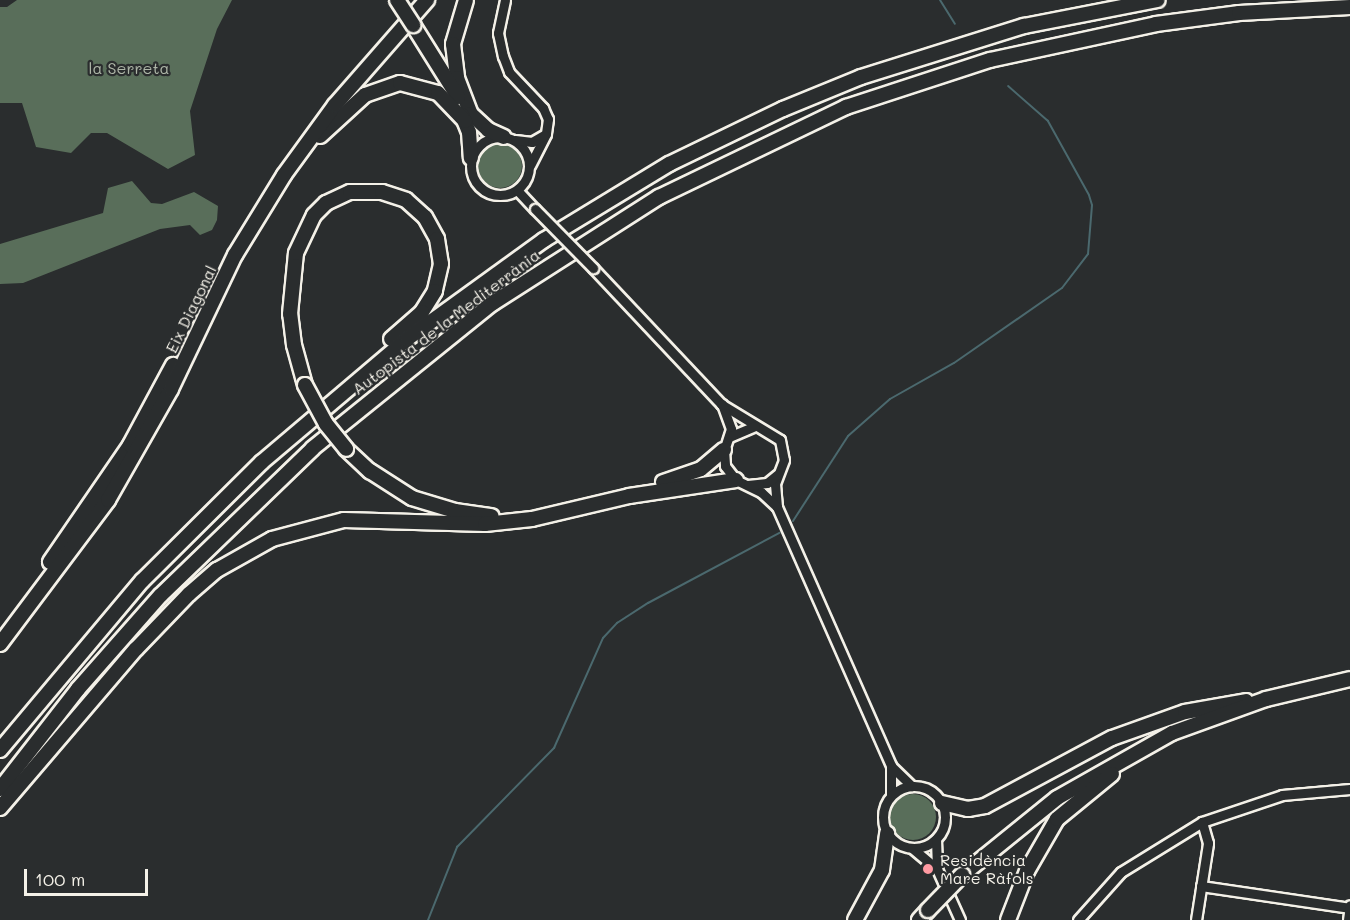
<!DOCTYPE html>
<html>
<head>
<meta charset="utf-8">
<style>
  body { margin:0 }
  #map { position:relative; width:1350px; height:920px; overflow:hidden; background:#2a2d2e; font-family:Mali,sans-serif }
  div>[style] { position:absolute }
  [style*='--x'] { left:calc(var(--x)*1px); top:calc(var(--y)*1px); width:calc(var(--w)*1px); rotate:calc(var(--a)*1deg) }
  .green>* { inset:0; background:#596e5a }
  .round { border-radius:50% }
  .stream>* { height:2px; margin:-1px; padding:0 1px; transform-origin:1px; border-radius:1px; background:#4b696e }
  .roads { filter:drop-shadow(2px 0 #f4f1e8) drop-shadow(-2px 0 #f4f1e8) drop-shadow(0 2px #f4f1e8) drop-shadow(0 -2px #f4f1e8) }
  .minor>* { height:9px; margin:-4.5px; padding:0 4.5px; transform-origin:4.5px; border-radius:4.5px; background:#2a2d2e }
  .minor>.ring { margin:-4.5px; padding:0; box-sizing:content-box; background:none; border:9px solid #2a2d2e; border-radius:50% }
  .highway>* { height:14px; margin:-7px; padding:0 7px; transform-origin:7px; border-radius:7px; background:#2a2d2e }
  .bridges { filter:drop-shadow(2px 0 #f4f1e8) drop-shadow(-2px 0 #f4f1e8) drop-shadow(0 2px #f4f1e8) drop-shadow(0 -2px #f4f1e8) }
  .minor-bridge>* { height:9px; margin:-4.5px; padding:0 4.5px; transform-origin:4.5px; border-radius:4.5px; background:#2a2d2e }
  .highway-bridge>* { height:14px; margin:-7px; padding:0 7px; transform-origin:7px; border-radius:7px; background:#2a2d2e }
  .dots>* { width:16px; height:16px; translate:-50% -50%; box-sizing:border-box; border:3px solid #2a2d2e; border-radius:50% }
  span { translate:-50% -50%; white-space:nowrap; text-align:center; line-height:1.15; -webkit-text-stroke:4.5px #2a2d2e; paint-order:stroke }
  .park-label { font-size:16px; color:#aeb6a8 }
  .street-label { font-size:16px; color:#f4f1e8 }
  .poi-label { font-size:16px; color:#f4f1e8 }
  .left { translate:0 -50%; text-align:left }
  .scale { position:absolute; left:24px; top:869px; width:124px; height:27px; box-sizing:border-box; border:3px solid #f4f1e8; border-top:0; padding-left:8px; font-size:18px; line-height:21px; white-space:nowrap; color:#f4f1e8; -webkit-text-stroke:4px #2a2d2e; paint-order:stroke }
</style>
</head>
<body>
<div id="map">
  <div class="green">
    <div style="clip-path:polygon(17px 0,232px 0,217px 29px,190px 111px,195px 155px,168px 169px,107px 133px,91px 133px,71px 153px,36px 147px,22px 103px,0 103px,0 7px,7px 7px)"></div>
    <div class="round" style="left:478px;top:144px;width:44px;height:44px"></div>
    <div style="clip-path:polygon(132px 181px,151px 203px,162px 204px,194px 192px,218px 206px,217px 220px,212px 230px,200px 235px,190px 225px,160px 229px,23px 283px,0 284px,0 244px,103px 213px,108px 188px)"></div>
    <div class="round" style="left:890px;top:794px;width:46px;height:46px"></div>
  </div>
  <div class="stream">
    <div style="--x:940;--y:0;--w:28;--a:58"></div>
    <div style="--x:793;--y:521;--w:101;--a:-57.1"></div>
    <div style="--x:848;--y:436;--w:56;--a:-41.4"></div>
    <div style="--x:890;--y:399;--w:73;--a:-29.4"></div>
    <div style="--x:954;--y:363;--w:131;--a:-34.8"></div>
    <div style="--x:1062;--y:288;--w:43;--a:-52.6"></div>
    <div style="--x:1088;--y:254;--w:49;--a:-85.3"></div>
    <div style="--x:1092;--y:205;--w:10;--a:-107"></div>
    <div style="--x:1089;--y:195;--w:85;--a:-119"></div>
    <div style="--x:1048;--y:121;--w:53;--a:-138.8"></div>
    <div style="--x:428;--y:920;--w:79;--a:-68.3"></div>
    <div style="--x:457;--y:847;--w:139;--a:-45.6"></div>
    <div style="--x:554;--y:748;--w:120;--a:-66"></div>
    <div style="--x:603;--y:638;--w:21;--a:-47"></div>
    <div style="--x:617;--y:623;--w:37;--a:-33"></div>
    <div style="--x:648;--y:603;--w:149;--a:-28.1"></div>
  </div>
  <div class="roads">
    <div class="minor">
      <div style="--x:505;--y:0;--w:34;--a:102"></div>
      <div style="--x:498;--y:33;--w:24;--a:78"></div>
      <div style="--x:503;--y:56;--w:17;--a:69"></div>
      <div style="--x:509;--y:72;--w:50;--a:46.6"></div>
      <div style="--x:543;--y:108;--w:12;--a:66"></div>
      <div style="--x:548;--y:119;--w:15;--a:98"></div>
      <div style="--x:546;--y:134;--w:35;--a:117"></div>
      <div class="ring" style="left:471px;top:137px;width:49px;height:49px"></div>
      <div style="--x:515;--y:140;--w:17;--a:7"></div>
      <div style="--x:532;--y:142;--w:14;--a:-30"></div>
      <div style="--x:517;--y:190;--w:26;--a:47"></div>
      <div style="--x:593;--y:268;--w:187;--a:46.7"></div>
      <div style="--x:721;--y:404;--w:69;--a:31.4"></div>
      <div style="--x:780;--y:440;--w:20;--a:79"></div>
      <div style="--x:784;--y:460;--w:26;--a:111"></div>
      <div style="--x:775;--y:484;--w:23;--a:85"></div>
      <div style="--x:777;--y:507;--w:283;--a:66.2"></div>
      <div style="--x:891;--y:766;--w:29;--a:90"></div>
      <div style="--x:722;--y:404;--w:27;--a:70"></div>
      <div style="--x:731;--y:429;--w:22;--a:108"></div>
      <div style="--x:724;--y:450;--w:16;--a:86"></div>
      <div style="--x:725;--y:466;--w:18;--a:52"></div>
      <div style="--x:736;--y:480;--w:28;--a:26"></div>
      <div style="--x:761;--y:492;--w:22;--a:43"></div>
      <div style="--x:729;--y:437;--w:28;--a:-23"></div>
      <div style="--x:748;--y:485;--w:19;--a:-6"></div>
      <div style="--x:767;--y:483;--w:13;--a:-39"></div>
      <div style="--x:891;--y:766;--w:29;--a:44"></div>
      <div class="ring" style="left:883px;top:786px;width:53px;height:53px"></div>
      <div style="--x:936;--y:839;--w:30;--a:88"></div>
      <div style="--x:937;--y:869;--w:56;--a:65.7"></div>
      <div style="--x:912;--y:848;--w:33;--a:40"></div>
      <div style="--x:1201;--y:886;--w:151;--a:8.4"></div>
      <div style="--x:1078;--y:920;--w:64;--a:-48.1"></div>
      <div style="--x:1121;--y:872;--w:95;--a:-31.7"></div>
      <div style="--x:1202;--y:822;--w:84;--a:-18.6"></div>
      <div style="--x:1282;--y:795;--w:68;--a:-5"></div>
      <div style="--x:1196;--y:920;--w:78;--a:-81.1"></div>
      <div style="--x:1208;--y:843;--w:22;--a:-106"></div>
      <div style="--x:1348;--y:920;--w:15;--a:-82"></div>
    </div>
    <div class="highway">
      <div style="--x:466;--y:0;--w:46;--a:106.5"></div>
      <div style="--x:453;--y:44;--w:34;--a:83"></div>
      <div style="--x:457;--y:78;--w:39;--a:69"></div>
      <div style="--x:471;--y:114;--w:23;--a:43"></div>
      <div style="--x:488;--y:130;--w:17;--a:24"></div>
      <div style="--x:413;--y:25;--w:85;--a:58"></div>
      <div style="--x:462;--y:115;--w:18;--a:68"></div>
      <div style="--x:469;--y:132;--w:26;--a:86"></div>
      <div style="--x:320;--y:136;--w:61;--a:-42.3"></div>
      <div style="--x:365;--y:95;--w:37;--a:-19"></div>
      <div style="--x:400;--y:83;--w:39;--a:15"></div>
      <div style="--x:438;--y:93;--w:39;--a:46"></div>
      <div style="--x:305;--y:385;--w:41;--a:-105.4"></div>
      <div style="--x:294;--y:345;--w:31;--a:-97"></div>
      <div style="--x:290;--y:314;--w:61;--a:-84.4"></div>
      <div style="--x:296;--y:253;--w:42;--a:-64.7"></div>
      <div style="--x:314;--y:215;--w:17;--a:-45"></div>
      <div style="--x:326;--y:203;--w:26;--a:-25"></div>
      <div style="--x:350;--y:192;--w:32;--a:0"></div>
      <div style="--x:382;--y:192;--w:25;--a:18"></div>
      <div style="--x:406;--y:200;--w:25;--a:42"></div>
      <div style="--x:425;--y:217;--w:25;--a:61"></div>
      <div style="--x:437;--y:239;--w:25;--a:81"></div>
      <div style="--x:441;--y:264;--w:28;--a:103"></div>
      <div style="--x:435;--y:291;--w:25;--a:122"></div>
      <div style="--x:422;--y:312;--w:41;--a:138.9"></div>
      <div style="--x:346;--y:449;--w:33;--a:43"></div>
      <div style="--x:370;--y:471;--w:50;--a:32.7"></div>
      <div style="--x:412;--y:498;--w:45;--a:16.8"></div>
      <div style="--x:455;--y:511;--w:37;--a:8"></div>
      <div style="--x:663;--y:482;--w:40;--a:-18.9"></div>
      <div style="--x:701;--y:469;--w:30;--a:-40"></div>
      <div style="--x:50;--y:562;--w:142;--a:-55.6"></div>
      <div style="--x:130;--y:445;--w:91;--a:-61.7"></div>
      <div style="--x:0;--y:644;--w:180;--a:-53.1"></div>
      <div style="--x:108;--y:500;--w:128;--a:-60.4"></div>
      <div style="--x:171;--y:389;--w:148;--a:-64.5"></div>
      <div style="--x:235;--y:255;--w:94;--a:-58.5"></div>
      <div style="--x:284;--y:175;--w:87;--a:-53.9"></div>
      <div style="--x:335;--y:105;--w:140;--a:-48.8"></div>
      <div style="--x:0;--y:750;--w:221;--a:-50"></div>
      <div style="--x:142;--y:581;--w:169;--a:-44.8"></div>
      <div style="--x:262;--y:462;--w:190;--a:-40.3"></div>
      <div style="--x:407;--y:339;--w:169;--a:-35.9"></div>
      <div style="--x:544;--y:240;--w:146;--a:-31.3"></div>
      <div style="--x:669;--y:164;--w:127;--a:-25.8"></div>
      <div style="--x:783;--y:109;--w:84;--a:-22.3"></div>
      <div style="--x:861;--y:77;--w:171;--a:-17.4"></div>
      <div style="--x:1024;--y:26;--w:136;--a:-11"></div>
      <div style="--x:0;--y:789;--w:127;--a:-52"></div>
      <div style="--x:78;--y:689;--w:125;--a:-48.6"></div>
      <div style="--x:161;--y:595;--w:211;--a:-44"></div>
      <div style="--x:313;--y:448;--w:231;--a:-38.9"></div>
      <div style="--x:493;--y:303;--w:197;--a:-32.6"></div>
      <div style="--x:659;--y:197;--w:208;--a:-25.7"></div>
      <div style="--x:846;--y:107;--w:151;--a:-18.1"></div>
      <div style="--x:990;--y:60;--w:170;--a:-12.2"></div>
      <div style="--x:1156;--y:24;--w:84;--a:-7.5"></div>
      <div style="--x:1239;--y:13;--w:111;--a:-3.1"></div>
      <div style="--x:942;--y:803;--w:27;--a:13"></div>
      <div style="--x:968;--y:809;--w:17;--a:-10"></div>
      <div style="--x:985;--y:806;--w:144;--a:-28.2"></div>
      <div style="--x:1112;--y:738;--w:77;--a:-19.6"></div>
      <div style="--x:1185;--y:712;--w:62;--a:-10.2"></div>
      <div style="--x:0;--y:808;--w:209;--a:-49.5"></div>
      <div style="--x:136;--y:649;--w:76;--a:-46.1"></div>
      <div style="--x:189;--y:594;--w:37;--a:-41"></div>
      <div style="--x:217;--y:570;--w:63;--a:-29.4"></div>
      <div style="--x:272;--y:539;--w:74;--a:-14.8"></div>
      <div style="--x:344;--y:520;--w:141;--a:1.6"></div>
      <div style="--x:485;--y:524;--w:47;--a:-6.1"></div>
      <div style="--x:532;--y:519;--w:100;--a:-13.3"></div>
      <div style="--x:629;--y:496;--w:108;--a:-8.5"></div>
      <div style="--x:962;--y:875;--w:122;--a:-39"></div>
      <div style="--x:1057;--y:798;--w:132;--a:-29.5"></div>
      <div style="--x:1172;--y:733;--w:100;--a:-19.9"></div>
      <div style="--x:1266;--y:699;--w:86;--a:-13.4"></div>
      <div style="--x:855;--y:920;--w:57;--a:-61.6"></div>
      <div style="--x:882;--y:870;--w:37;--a:-82"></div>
      <div style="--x:919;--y:920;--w:13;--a:-48"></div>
      <div style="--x:1008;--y:920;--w:53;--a:-68.8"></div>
      <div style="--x:1027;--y:871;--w:60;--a:-60"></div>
      <div style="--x:1057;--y:819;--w:71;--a:-39.3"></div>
    </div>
  </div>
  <div class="bridges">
    <div class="minor-bridge">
      <div style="--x:535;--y:209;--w:83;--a:45.5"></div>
    </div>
    <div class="highway-bridge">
      <div style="--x:397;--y:0;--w:30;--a:57"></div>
      <div style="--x:305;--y:385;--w:44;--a:61.7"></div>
      <div style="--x:326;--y:424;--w:32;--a:51"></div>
      <div style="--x:928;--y:910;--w:49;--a:-45.8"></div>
    </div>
  </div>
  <div class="dots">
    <div style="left:928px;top:869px;background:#ff9aa2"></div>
  </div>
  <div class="park-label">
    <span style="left:129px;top:68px">la Serreta</span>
  </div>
  <div class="street-label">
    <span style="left:191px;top:309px;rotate:-64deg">Eix Diagonal</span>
    <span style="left:446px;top:322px;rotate:-37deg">Autopista de la Mediterrània</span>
  </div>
  <div class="poi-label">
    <span class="left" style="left:940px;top:869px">Residència<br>Mare Ràfols</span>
  </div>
  <div class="scale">100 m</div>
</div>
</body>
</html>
